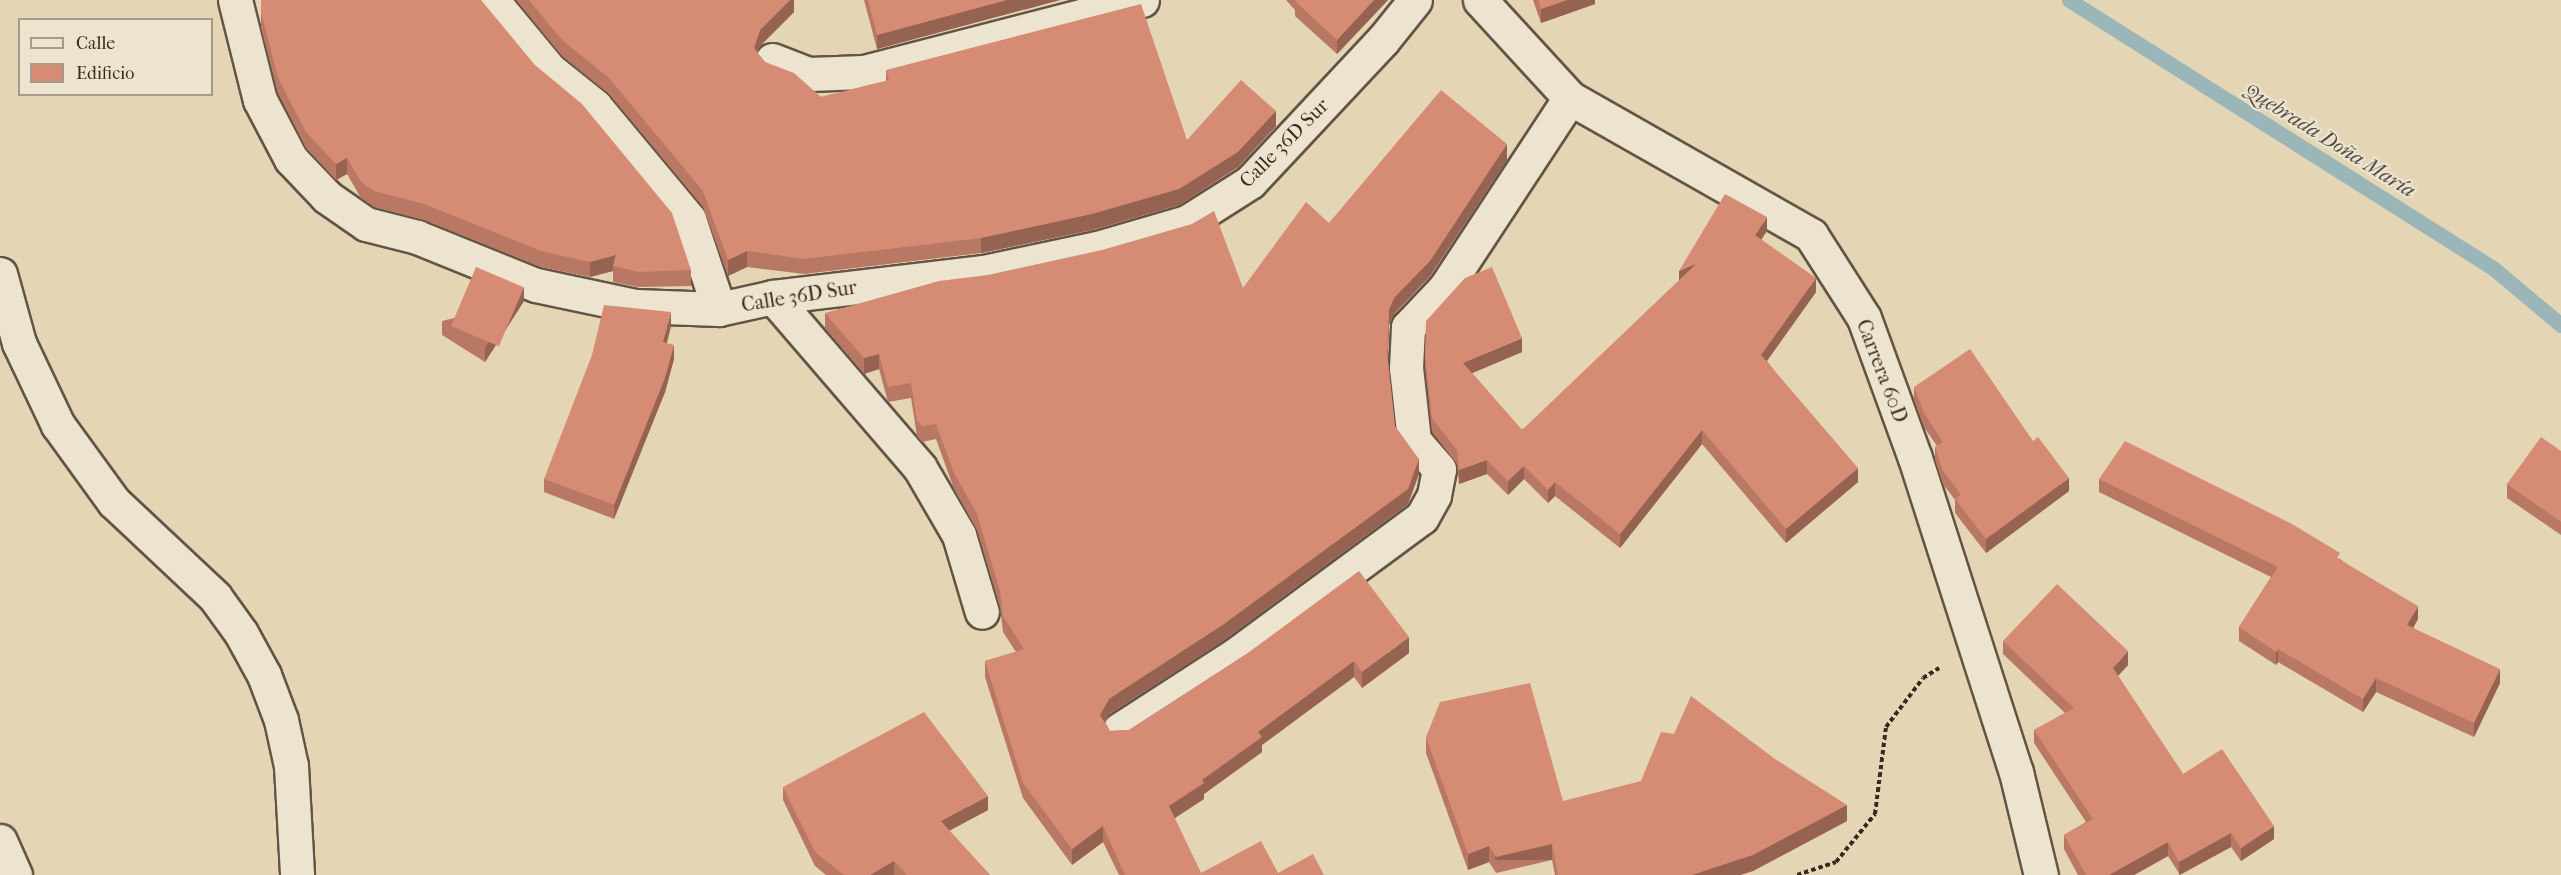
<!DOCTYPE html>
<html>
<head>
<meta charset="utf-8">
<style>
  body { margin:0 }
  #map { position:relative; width:2561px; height:875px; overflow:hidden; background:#e4d5b5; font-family:"IM FELL French Canon",serif }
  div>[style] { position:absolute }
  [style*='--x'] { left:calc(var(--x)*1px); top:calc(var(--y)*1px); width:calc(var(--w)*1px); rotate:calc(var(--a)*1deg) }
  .stream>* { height:15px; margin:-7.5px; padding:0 7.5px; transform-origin:7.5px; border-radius:7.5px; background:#9ab6b8 }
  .path>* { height:4px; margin-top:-2px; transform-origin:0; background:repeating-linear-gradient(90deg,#3a2921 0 4.5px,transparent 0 7.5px) }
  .roads { filter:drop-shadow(2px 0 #645446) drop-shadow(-2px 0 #645446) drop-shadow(0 2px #645446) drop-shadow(0 -2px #645446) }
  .minor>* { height:33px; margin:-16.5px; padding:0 16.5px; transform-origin:16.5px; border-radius:16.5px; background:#ede4cf }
  .wall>* { inset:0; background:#b87864 }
  .shaded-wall>* { inset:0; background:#966251; transform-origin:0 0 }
  .building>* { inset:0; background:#d68c74; transform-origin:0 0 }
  span { translate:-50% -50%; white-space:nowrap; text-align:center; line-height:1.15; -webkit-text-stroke:4.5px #ede4cf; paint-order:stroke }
  .street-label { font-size:20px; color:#3a2921 }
  .water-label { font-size:21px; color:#524c47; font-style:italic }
  .legend { position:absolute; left:18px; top:18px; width:195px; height:78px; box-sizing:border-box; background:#ede4cf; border:2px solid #a59989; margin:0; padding:8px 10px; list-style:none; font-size:18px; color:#3a2921 }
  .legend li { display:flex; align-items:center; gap:12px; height:30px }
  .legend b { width:30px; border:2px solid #a59989 }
</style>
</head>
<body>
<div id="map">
  <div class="stream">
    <div style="--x:2069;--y:0;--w:502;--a:32.3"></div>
    <div style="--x:2493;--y:268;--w:89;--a:40"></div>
  </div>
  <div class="path">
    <div style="--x:1797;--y:875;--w:41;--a:-18.4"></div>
    <div style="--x:1836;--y:862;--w:62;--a:-50.9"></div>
    <div style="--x:1875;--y:814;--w:88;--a:-82.8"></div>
    <div style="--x:1886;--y:727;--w:61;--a:-52.9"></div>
    <div style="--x:1923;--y:678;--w:19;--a:-32"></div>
  </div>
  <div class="roads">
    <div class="minor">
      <div style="--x:235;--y:0;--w:103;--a:76"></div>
      <div style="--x:260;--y:100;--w:67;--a:62.3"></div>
      <div style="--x:291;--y:159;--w:52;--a:46.5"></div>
      <div style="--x:327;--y:197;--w:47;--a:34.7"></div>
      <div style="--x:366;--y:224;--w:53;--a:14.3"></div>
      <div style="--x:417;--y:237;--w:128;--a:22"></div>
      <div style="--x:536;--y:285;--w:102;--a:11.9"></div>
      <div style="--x:636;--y:306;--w:83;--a:2.1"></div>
      <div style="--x:719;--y:309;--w:55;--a:-12.5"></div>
      <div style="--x:773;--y:297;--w:212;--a:-6.8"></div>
      <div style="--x:984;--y:272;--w:116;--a:-12"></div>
      <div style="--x:1097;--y:248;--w:94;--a:-16.1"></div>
      <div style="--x:1187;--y:222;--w:75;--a:-32.4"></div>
      <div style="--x:1250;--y:182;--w:195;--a:-46.9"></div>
      <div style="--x:1383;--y:40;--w:51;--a:-51.3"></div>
      <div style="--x:492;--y:0;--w:89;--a:50.4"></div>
      <div style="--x:549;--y:69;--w:59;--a:38.8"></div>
      <div style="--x:595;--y:106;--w:147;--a:50.2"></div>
      <div style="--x:689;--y:219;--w:95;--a:71.6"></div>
      <div style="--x:1480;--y:0;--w:133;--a:47.4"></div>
      <div style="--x:1570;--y:98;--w:277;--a:29.6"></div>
      <div style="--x:1811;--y:235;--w:98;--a:57.4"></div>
      <div style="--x:1864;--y:318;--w:149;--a:70"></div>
      <div style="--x:1915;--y:458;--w:330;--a:72.2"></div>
      <div style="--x:2016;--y:772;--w:106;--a:76.4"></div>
      <div style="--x:772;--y:60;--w:40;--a:21"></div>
      <div style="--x:809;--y:74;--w:55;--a:-2.1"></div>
      <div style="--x:864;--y:72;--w:287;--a:-14.5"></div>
      <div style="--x:0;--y:274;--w:72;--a:74.6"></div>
      <div style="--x:19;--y:343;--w:91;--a:64.6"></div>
      <div style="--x:58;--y:425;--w:95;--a:54"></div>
      <div style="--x:114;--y:502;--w:139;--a:43.2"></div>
      <div style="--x:215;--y:597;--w:44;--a:54.2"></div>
      <div style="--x:241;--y:633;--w:48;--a:61.3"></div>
      <div style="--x:264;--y:675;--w:48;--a:69.3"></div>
      <div style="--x:281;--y:720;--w:47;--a:77.7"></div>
      <div style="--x:291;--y:766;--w:109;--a:86.8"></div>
      <div style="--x:773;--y:297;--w:225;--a:49.3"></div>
      <div style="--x:920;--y:468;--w:78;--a:59.8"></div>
      <div style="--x:959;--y:535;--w:80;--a:73.4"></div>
      <div style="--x:1119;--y:730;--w:138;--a:-32.9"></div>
      <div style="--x:1235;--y:655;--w:232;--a:-36.4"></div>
      <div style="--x:1422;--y:517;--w:25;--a:-61"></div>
      <div style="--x:1434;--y:495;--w:26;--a:-79"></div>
      <div style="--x:1439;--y:469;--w:38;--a:-131"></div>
      <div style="--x:1414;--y:440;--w:72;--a:-96.3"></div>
      <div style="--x:1406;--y:368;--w:41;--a:-87.2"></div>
      <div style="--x:1408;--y:327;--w:54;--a:-46.5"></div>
      <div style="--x:1445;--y:288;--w:227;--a:-56.7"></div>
      <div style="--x:0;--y:841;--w:37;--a:66"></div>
    </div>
  </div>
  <div class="wall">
    <div style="clip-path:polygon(261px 0,691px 270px,691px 286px,638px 287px,613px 282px,613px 271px,590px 277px,541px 267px,424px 220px,374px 207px,361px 198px,347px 174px,336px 180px,306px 148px,278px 93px,261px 28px)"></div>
    <div style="clip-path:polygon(516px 0,794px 0,794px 12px,760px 46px,757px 53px,765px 62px,821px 97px,886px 81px,886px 70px,1187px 140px,1276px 126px,1238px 167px,1179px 205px,1092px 230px,981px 253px,804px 274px,747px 267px,728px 276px,703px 207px,609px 94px,562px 56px)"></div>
    <div style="clip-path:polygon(864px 0,1060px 0,877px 49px)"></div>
    <div style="clip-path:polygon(1286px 0,1388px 0,1337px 54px,1295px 16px,1295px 10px)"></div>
    <div style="clip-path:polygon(1533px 0,1595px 0,1595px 4px,1541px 23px)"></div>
    <div style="clip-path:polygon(1507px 160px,1430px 276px,1394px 314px,1389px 325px,1388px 359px,1395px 426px,1419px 474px,1408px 504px,1224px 640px,1109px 714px,1105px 722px,1110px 731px,1129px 730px,1245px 655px,1409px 653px,1362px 688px,1354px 677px,1262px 745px,1262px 752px,1204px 794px,1204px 799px,1174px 818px,1201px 873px,1278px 873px,1324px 875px,1119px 875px,1103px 842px,1072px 865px,1023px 798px,985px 677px,985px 661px,1016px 652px,1003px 632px,1000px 607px,977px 530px,954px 489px,936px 439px,922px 442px,917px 436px,911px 398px,888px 402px,879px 369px,864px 374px,825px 328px,825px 313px,1243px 288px,1329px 223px)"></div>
    <div style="clip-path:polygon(1767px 231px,1761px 239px,1816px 292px,1767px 361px,1858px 482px,1786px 543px,1702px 444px,1620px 548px,1555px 496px,1548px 503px,1524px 479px,1508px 495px,1487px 474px,1459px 484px,1457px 464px,1432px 432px,1425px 367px,1425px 354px,1522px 352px,1472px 373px,1522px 430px)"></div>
    <div style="clip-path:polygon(524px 301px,485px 362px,442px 335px,442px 321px)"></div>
    <div style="clip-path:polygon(671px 326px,667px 343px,674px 359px,665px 392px,614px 519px,544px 492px,544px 479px)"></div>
    <div style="clip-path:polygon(1914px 387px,2069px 491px,1986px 553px,1955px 513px,1955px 500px,1943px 484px,1935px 460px,1935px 447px,1937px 446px,1924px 427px,1914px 400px)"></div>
    <div style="clip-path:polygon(2561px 451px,2561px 535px,2507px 498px,2507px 484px)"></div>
    <div style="clip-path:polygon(2099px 479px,2340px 559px,2418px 619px,2413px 628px,2500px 683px,2474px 737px,2376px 692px,2363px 712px,2278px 662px,2276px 665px,2239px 641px,2239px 627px,2271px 577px,2099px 492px)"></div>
    <div style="clip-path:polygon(2003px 641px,2128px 665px,2118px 676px,2183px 774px,2274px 839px,2241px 861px,2231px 847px,2180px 875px,2168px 856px,2134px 875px,2078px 875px,2064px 849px,2064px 835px,2086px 822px,2034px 743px,2034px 730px,2065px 713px,2003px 654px)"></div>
    <div style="clip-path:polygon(1426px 737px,1563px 801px,1847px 821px,1753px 871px,1740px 875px,1555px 875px,1552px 860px,1496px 873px,1489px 862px,1468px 870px,1426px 753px)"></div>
    <div style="clip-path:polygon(783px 787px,988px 810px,949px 831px,990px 875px,826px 875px,815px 866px,783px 800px)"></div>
  </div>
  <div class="shaded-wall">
    <div style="clip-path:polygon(790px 0,794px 0,794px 12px,760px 46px,754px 64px,754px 48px,760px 30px)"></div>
    <div style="clip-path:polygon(1007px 0,1060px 0,877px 49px,877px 35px)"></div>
    <div style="clip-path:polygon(1374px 0,1388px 0,1337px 54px,1337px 40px)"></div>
    <div style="clip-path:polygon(1567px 0,1595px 0,1595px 4px,1541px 23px,1541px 9px)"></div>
    <div style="clip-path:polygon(1276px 111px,1276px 126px,1238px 167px,1179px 205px,1092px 230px,981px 253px,981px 238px)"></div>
    <div style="clip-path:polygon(1507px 144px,1507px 160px,1430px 276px,1394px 314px,1389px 325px,1387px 370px,1389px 310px,1394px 298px)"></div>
    <div style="clip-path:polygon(347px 158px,347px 174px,336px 180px,336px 164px)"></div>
    <div style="clip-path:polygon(1767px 217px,1767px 231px,1755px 249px,1755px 235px)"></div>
    <div style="clip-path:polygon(747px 251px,747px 267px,728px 276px,728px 260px)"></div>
    <div style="clip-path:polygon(616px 255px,613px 266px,613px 271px,590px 277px,590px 262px)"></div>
    <div style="clip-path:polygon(1697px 263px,1679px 285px,1679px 271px)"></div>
    <div style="clip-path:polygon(1816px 278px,1816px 292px,1761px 369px,1761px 355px)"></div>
    <div style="clip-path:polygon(524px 287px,524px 301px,485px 362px,485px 348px)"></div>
    <div style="clip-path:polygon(671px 312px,671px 326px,663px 356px,663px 342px)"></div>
    <div style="clip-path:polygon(1522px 338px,1522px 352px,1463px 377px,1463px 363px)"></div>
    <div style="clip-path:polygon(674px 345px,674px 359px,665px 392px,614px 519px,614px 505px)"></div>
    <div style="clip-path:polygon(879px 354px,879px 369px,864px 374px,864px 358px)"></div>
    <div style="clip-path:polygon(1702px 430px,1702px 444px,1620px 548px,1620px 534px)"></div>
    <div style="clip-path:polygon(1419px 459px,1419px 474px,1408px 504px,1224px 640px,1109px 714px,1100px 730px,1100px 715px,1109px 699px)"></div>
    <div style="clip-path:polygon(1487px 460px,1487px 474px,1459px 484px,1459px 470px)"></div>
    <div style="clip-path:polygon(1524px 466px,1524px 479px,1508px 495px,1508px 481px)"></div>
    <div style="clip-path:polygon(1858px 468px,1858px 482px,1786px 543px,1786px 529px)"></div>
    <div style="clip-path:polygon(2069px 478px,2069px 491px,1986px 553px,1986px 539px)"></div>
    <div style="clip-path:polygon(1555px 482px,1555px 496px,1548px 503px,1548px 490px)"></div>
    <div style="clip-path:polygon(2418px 606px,2418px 619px,2407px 639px,2407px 625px)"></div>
    <div style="clip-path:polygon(1409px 637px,1409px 653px,1362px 688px,1362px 672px)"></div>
    <div style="clip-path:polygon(2278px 649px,2278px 662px,2276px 665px,2276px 652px)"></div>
    <div style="clip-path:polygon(2128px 651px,2128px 665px,2113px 681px,2113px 668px)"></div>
    <div style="clip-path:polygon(1354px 661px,1354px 677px,1262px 745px,1262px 752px,1204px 794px,1204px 799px,1169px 822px,1169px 806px,1202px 780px,1258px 732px)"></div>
    <div style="clip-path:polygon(2500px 669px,2500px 683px,2474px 737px,2474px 723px)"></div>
    <div style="clip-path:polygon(2376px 678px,2376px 692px,2363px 712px,2363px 699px)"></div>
    <div style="clip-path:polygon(988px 796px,988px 810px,941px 835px,941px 821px)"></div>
    <div style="clip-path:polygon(1847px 805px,1847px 821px,1753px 871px,1740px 875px,1692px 875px)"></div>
    <div style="clip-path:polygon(1103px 826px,1103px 842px,1072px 865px,1072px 849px)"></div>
    <div style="clip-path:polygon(2274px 826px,2274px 839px,2241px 861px,2241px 848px)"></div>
    <div style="clip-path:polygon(2231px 833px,2231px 847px,2179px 875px,2179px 862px)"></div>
    <div style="clip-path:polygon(2168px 842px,2168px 856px,2134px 875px,2109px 875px)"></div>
    <div style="left:1552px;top:844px;width:16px;height:57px;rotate:90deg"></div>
    <div style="clip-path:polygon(1489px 846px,1489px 862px,1468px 870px,1468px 854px)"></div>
    <div style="clip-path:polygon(894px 861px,894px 875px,870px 875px)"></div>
  </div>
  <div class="building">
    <div style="clip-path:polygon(261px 0,481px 0,535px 65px,582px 104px,672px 213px,691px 270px,638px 272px,613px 266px,616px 255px,590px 262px,541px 251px,424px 204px,374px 191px,361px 182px,347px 158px,336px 164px,306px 132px,278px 78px,261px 12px)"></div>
    <div style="clip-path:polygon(529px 0,790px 0,760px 30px,754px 48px,765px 62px,794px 73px,821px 97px,889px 80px,886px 70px,1141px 4px,1187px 140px,1241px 80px,1276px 111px,1238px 152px,1179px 189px,1092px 214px,981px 238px,804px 259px,747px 251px,728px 260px,703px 191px,609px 78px,562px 40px)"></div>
    <div style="clip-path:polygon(868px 0,1007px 0,877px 35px)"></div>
    <div style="clip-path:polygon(1297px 0,1374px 0,1337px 40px,1295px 1px)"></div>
    <div style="clip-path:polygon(1538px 0,1567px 0,1541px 9px)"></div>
    <div style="clip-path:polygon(1441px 90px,1507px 144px,1430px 261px,1394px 298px,1389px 310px,1387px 354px,1395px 426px,1419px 459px,1408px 489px,1224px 624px,1109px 699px,1100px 715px,1110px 731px,1129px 730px,1245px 655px,1359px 571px,1409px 637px,1362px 672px,1354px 661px,1258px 732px,1262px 737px,1202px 780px,1204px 783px,1169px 806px,1201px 873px,1261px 841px,1278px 873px,1313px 854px,1324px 875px,1125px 875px,1103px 826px,1072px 849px,1023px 783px,985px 661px,1024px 649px,1003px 616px,1000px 591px,977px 514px,954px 473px,936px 424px,922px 426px,917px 421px,911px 383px,888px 387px,879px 354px,864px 358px,825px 313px,939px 281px,988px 275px,1102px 250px,1192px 224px,1214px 211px,1243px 288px,1306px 202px,1329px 223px)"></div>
    <div style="clip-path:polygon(1725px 194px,1767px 217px,1755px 235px,1816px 278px,1761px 355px,1858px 468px,1786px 529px,1702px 430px,1620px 534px,1555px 482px,1548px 490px,1524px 466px,1508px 481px,1487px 460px,1459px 470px,1457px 450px,1432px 418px,1425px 354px,1426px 321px,1465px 278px,1492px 267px,1522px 338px,1463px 363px,1522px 430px,1697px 263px,1679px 271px)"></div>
    <div style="left:476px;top:267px;width:52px;height:64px;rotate:23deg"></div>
    <div style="clip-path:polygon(604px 305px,671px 312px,663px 342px,674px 345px,665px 378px,614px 505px,544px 479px,592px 355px)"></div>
    <div style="clip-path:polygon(1970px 349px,2033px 441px,2038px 437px,2069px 478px,1986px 539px,1955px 499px,1961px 495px,1943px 471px,1935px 447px,1943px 442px,1924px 413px,1914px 387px)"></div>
    <div style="clip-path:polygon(2541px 437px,2561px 451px,2561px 522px,2507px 484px)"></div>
    <div style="clip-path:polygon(2125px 441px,2292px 524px,2340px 553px,2337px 558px,2418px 606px,2407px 625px,2500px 669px,2474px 723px,2376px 678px,2363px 699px,2278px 649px,2276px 652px,2239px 627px,2278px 567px,2099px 479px)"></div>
    <div style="clip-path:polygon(2057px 584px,2128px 651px,2113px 668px,2183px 774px,2222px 749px,2274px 826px,2241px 848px,2231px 833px,2179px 862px,2168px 842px,2109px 875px,2086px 875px,2064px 835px,2093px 819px,2034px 730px,2074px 708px,2003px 641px)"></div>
    <div style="clip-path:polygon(1530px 683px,1563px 801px,1641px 781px,1661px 732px,1674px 734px,1691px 696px,1775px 759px,1847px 805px,1753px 855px,1692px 875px,1558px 875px,1552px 844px,1496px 857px,1489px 846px,1468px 854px,1426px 737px,1440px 702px)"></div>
    <div style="clip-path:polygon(924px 712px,988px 796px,941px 821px,990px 875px,907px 875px,894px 861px,870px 875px,844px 875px,815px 852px,783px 787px)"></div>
  </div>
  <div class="street-label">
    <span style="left:1284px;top:143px;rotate:-45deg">Calle 36D Sur</span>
    <span style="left:799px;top:296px;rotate:-9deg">Calle 36D Sur</span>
    <span style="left:1882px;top:371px;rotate:69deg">Carrera 60D</span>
  </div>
  <div class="water-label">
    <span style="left:2330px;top:140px;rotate:32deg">Quebrada Doña María</span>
  </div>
  <ul class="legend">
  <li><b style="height:8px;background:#ede4cf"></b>Calle</li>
  <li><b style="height:16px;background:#d68c74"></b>Edificio</li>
  </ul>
</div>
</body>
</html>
